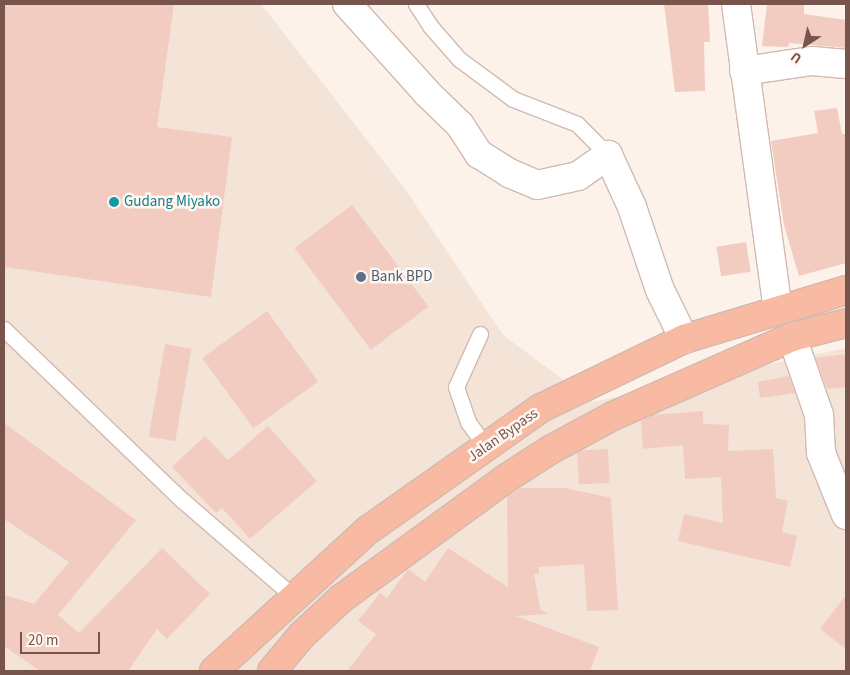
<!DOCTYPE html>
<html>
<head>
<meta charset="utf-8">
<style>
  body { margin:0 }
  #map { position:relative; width:850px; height:675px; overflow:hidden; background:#fcf2e9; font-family:"Source Sans 3",sans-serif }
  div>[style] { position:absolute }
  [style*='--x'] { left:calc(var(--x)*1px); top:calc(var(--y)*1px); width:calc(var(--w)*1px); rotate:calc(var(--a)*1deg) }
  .residential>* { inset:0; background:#f4e3d7 }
  .building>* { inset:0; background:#f2ccc1; transform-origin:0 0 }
  .roads { filter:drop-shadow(1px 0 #d1bab1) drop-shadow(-1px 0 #d1bab1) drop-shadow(0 1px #d1bab1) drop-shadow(0 -1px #d1bab1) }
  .service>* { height:15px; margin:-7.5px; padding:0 7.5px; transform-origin:7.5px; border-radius:7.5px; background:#fff }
  .minor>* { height:28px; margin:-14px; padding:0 14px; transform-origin:14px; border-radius:14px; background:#fff }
  .trunk>* { height:28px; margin:-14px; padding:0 14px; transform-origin:14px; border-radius:14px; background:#f8baa2 }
  .dots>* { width:14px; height:14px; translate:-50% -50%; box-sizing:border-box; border:2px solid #fff6f0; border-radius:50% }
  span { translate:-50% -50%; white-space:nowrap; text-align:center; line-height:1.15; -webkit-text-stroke:5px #fff6f0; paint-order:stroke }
  .culture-label { font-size:15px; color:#0d838f }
  .left { translate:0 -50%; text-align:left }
  .service-label { font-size:15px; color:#4e5e75 }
  .street-label { font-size:15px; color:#77554c }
  .frame { position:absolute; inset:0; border:5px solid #77554c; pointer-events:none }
  .north { position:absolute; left:780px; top:20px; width:50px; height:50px; -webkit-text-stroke:4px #fff6f0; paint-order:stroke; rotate:215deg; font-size:14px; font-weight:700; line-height:20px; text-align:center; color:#77554c }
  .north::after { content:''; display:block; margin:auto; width:18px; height:22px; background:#77554c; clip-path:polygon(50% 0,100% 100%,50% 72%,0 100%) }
  .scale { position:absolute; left:20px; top:632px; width:80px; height:22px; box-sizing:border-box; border:2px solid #77554c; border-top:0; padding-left:6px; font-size:15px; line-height:18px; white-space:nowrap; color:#77554c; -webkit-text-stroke:4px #fff6f0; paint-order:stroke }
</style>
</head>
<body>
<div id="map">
  <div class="residential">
    <div style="clip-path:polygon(4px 4px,261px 4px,405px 189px,503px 335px,593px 402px,846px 348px,846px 671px,4px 671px)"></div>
  </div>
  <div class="building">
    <div style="clip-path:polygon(4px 4px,174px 4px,157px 127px,232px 137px,211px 297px,4px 267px)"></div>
    <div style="clip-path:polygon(664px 4px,708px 4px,710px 42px,704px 42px,705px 91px,675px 92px)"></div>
    <div style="clip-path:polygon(767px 4px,804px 4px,804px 14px,846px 20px,846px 48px,789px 43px,788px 47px,762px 46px)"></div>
    <div style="clip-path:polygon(837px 108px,842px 134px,846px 134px,846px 263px,799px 276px,784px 225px,771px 141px,818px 133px,814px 111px)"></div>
    <div style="left:352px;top:205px;width:127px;height:72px;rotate:53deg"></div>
    <div style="left:746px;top:242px;width:30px;height:30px;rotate:81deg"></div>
    <div style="left:267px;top:311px;width:87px;height:80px;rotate:54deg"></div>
    <div style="left:165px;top:344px;width:27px;height:94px;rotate:10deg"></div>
    <div style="clip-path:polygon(846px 354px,846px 387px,827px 389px,816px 358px)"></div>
    <div style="clip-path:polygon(789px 376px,795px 393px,760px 398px,758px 382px)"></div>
    <div style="clip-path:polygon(703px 411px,703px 424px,729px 425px,728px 451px,773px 449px,776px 498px,788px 501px,782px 532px,797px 536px,790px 567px,678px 541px,684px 514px,723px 523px,721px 477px,685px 479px,683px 445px,643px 449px,641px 421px,653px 415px)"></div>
    <div style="clip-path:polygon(4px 423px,136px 520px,58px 615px,79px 633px,162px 548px,210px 594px,167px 639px,157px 629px,128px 671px,40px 671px,4px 646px,4px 595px,34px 604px,69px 562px,4px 519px)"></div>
    <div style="clip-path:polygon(268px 426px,317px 481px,250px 539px,222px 508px,216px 513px,172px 467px,205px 436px,228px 460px)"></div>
    <div style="left:608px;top:449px;width:34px;height:31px;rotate:87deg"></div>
    <div style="clip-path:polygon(520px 488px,565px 488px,611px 498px,618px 610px,587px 611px,584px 564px,539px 567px,539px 574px,534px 574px,540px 609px,548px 614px,516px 616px,599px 647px,590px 671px,347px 671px,376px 634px,358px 621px,380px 593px,387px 598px,408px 569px,425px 582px,448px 548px,508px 587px,507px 497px)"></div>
    <div style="clip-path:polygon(846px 595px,846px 649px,820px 629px)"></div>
  </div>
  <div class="roads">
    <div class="service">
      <div style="--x:416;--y:4;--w:27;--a:57"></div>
      <div style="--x:431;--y:27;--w:43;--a:48.8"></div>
      <div style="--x:459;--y:59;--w:67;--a:36.5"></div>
      <div style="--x:513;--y:99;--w:69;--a:21.3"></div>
      <div style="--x:577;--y:124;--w:44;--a:45"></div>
      <div style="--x:4;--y:329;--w:247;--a:43.9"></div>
      <div style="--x:182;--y:500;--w:148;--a:40.9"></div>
      <div style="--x:480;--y:334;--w:58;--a:114.4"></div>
      <div style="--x:456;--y:387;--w:37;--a:71"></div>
      <div style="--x:468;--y:422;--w:31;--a:54"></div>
    </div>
    <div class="minor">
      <div style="--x:347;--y:4;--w:120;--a:48"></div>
      <div style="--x:427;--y:93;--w:46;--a:44.1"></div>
      <div style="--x:460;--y:125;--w:35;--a:57"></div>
      <div style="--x:479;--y:154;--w:36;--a:32"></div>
      <div style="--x:509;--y:173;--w:30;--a:23"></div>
      <div style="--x:537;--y:185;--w:42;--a:-12.4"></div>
      <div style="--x:578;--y:176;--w:37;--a:-35"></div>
      <div style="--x:608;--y:155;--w:57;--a:65.2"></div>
      <div style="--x:632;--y:207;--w:88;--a:71.4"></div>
      <div style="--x:660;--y:290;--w:55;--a:63.9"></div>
      <div style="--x:736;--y:4;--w:308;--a:82.2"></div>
      <div style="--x:744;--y:71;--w:69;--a:-8.4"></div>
      <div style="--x:812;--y:61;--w:34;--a:5"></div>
      <div style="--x:792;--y:337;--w:83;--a:70.9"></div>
      <div style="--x:819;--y:415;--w:38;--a:87"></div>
      <div style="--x:821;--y:453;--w:67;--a:68"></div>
    </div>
    <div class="trunk">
      <div style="--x:214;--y:671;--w:209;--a:-42.5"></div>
      <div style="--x:368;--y:530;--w:212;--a:-35.2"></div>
      <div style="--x:541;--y:408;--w:159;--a:-25.8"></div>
      <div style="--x:684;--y:339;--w:169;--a:-16.8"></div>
      <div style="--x:272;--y:671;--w:47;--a:-50.2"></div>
      <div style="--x:302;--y:635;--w:54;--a:-42.8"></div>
      <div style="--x:342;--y:598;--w:205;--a:-36.1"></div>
      <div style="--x:508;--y:477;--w:50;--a:-32.7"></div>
      <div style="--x:550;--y:450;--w:72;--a:-28.4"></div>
      <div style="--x:613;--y:416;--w:196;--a:-23.8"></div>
      <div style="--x:792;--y:337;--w:56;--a:-14.5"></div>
    </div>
  </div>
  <div class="dots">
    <div style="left:114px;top:202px;background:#0f9aa8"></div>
    <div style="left:361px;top:277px;background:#5c6f8a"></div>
  </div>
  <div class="culture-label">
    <span class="left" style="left:124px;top:202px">Gudang Miyako</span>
  </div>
  <div class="service-label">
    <span class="left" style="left:371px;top:277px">Bank BPD</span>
  </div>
  <div class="street-label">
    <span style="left:503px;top:435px;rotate:-35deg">Jalan Bypass</span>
  </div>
  <div class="frame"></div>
  <div class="north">U</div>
  <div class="scale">20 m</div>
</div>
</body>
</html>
